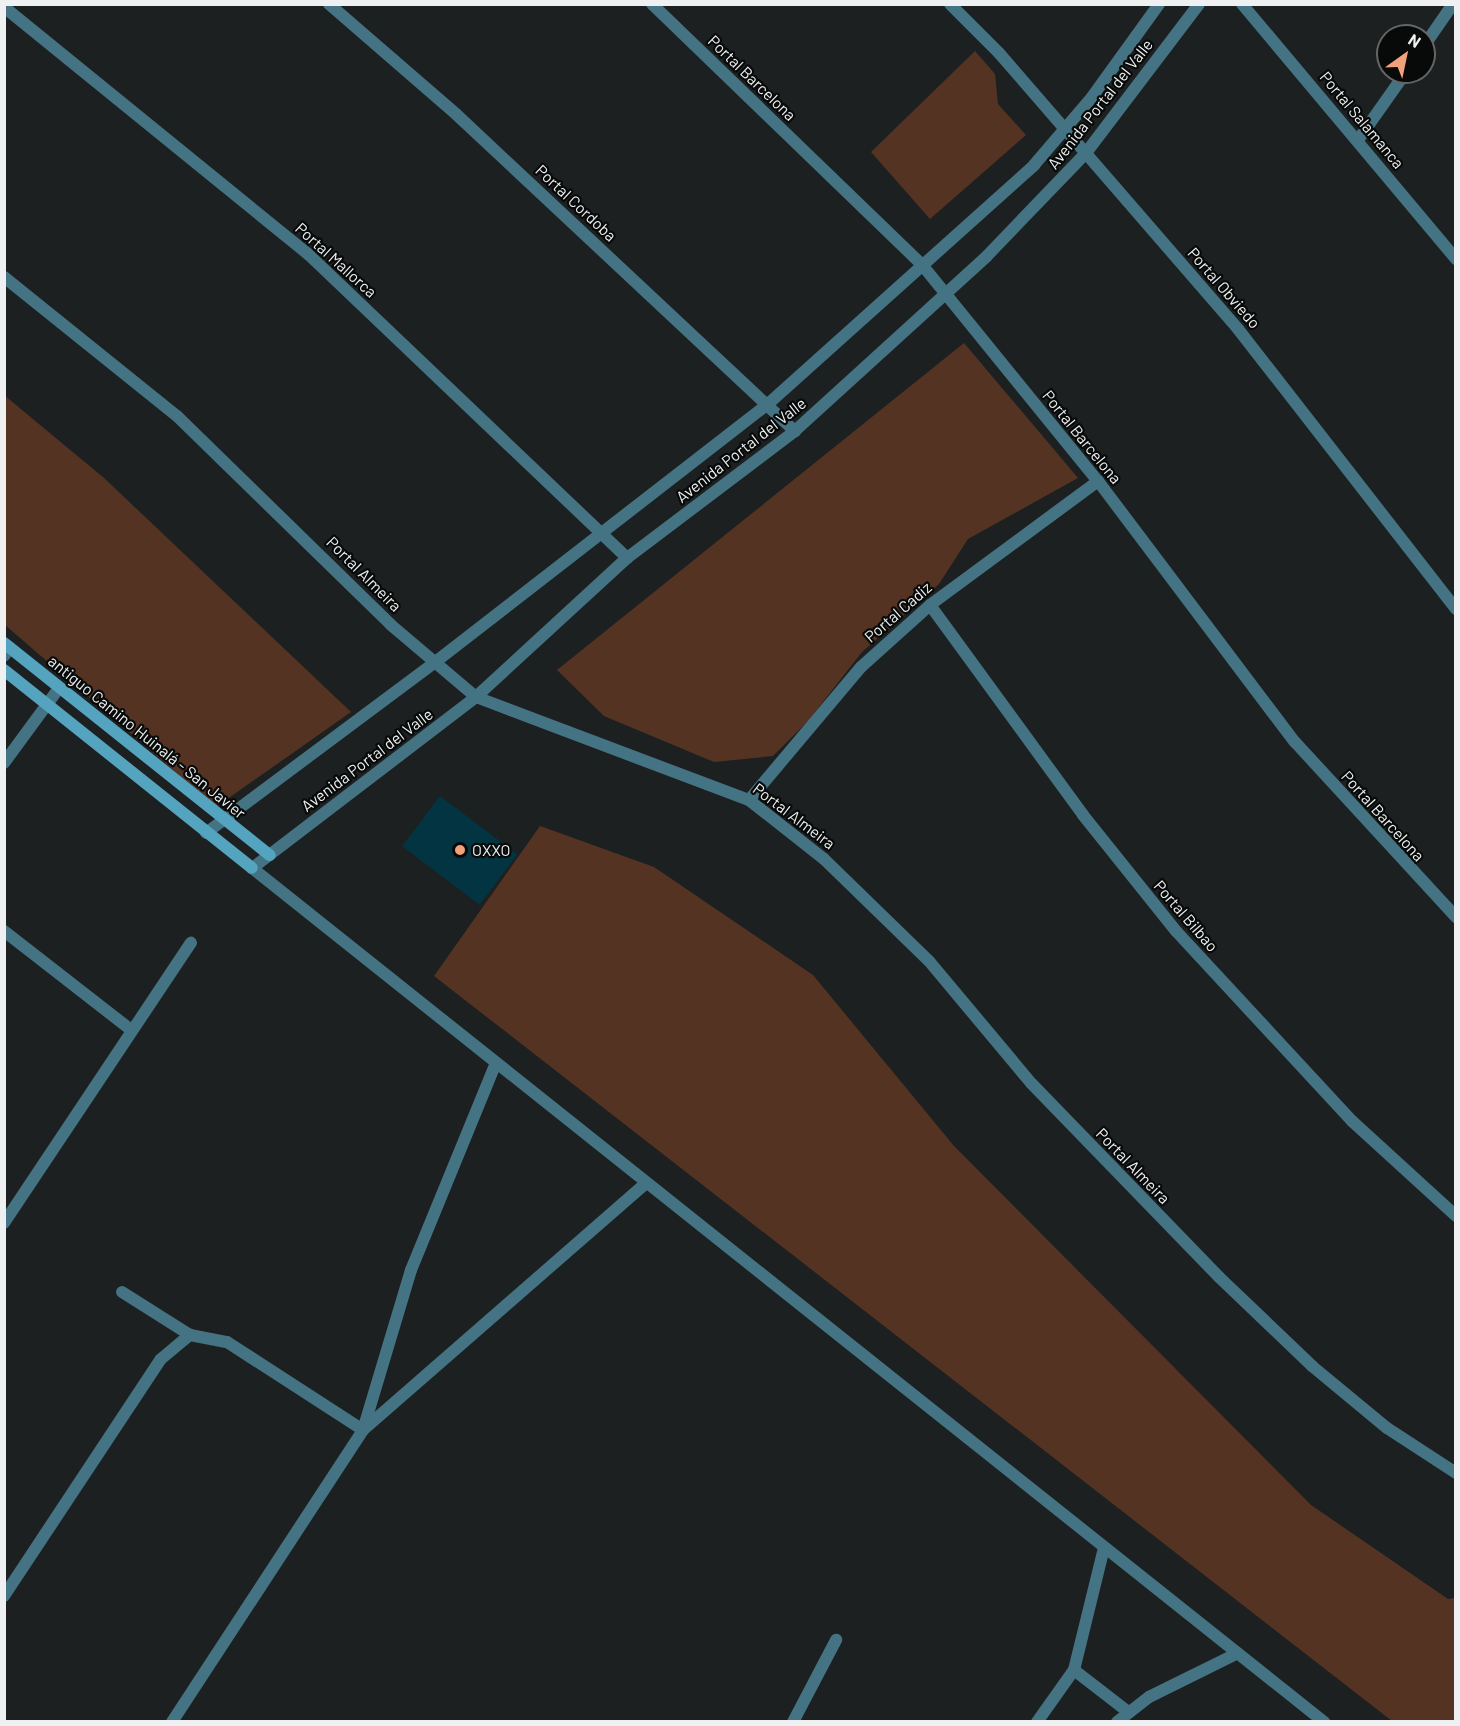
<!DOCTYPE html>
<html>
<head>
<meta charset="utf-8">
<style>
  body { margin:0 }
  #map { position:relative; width:1460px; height:1726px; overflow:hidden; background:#1d2021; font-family:Barlow,sans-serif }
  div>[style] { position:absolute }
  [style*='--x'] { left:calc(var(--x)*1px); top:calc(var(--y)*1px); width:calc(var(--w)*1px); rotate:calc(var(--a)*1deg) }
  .green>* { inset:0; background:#543323 }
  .building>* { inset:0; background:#023442; transform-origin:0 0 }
  .minor>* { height:12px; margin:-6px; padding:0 6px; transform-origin:6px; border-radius:6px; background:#447384 }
  .tertiary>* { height:12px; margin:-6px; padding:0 6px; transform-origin:6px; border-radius:6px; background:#447384 }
  .secondary>* { height:12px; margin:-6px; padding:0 6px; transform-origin:6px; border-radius:6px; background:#54a3bf }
  .dots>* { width:16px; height:16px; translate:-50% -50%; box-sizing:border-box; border:3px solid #080a0a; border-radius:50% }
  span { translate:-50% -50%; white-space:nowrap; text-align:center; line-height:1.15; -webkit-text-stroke:4.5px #080a0a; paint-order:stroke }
  .street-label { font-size:16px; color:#eef0f1 }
  .poi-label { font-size:16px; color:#eef0f1 }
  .left { translate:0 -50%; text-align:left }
  .frame { position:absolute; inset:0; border:6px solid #eef0f1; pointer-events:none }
  .north { position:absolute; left:1376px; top:24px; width:60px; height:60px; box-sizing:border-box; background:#080a0a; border:2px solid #646666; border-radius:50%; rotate:33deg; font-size:16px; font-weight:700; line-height:24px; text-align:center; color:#eef0f1 }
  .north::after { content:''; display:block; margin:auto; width:21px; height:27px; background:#f1a27b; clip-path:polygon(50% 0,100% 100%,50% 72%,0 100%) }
</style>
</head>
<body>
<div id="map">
  <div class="green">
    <div style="clip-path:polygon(975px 51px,995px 74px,998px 104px,1026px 135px,930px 219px,871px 152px)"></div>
    <div style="clip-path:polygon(964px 343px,1078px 478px,968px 539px,939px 584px,862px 652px,808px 721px,773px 756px,714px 762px,604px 716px,557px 670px)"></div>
    <div style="clip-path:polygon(4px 395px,104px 478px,351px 712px,216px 807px,5px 625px)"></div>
    <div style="clip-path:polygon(540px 826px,654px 867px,813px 975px,954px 1146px,1311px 1505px,1448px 1599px,1455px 1598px,1455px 1721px,1392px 1721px,434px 976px)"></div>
  </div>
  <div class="building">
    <div style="left:440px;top:796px;width:97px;height:63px;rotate:37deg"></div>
  </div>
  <div class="minor">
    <div style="--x:329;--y:4;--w:169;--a:40.9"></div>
    <div style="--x:457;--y:115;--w:463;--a:43.1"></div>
    <div style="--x:652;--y:4;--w:377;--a:44"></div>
    <div style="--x:923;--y:266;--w:277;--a:50.9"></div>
    <div style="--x:1098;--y:481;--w:327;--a:53"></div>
    <div style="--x:1295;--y:742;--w:238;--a:47.4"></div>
    <div style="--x:950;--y:4;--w:69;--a:45"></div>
    <div style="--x:999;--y:53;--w:365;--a:49.1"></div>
    <div style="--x:1238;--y:329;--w:355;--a:52.1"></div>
    <div style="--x:1242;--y:4;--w:333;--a:50"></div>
    <div style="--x:4;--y:7;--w:392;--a:39.1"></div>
    <div style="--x:308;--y:254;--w:441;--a:43.6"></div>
    <div style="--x:1424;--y:46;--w:51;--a:-55.4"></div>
    <div style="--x:1358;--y:140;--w:83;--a:-54.8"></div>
    <div style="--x:4;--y:277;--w:222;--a:38.8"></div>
    <div style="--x:177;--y:416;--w:299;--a:44.3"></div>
    <div style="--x:391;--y:625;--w:111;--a:40.3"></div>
    <div style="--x:476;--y:697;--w:292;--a:20.7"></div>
    <div style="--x:749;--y:800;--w:95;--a:38.2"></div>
    <div style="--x:824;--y:859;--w:146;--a:44.2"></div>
    <div style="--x:929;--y:961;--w:160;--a:50.1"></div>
    <div style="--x:1032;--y:1084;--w:269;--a:45.9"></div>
    <div style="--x:1219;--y:1277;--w:129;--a:43.7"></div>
    <div style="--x:1312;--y:1366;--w:97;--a:39.6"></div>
    <div style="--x:1387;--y:1428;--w:82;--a:33.1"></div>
    <div style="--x:930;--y:605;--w:260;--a:53.9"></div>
    <div style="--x:1083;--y:815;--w:149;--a:51.3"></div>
    <div style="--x:1176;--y:931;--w:259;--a:47.2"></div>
    <div style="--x:1352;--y:1121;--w:141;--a:42.4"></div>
    <div style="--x:4;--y:656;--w:10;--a:-53"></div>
    <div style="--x:4;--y:763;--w:93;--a:-53.7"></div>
    <div style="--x:749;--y:800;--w:174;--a:-49.9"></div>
    <div style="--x:861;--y:667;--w:93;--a:-41.9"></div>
    <div style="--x:930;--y:605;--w:209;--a:-36.4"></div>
    <div style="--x:4;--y:931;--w:160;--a:37.9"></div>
    <div style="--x:4;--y:1223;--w:337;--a:-56.3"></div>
    <div style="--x:122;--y:1292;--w:80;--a:32.3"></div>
    <div style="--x:4;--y:1596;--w:284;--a:-56.5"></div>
    <div style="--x:161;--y:1359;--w:38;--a:-40"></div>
    <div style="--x:190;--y:1335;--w:38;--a:11"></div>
    <div style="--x:227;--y:1342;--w:162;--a:32.9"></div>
    <div style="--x:363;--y:1430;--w:167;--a:-73.3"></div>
    <div style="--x:411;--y:1270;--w:224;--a:-67.7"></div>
    <div style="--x:1074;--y:1670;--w:67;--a:37.7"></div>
    <div style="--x:172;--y:1722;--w:349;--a:-56.8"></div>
    <div style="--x:363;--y:1430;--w:374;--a:-41.1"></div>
    <div style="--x:793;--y:1722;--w:93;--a:-62.3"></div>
    <div style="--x:1037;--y:1722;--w:64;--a:-54.6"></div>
    <div style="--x:1074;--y:1670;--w:126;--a:-76.2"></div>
    <div style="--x:1117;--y:1722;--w:41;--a:-38"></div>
    <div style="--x:1149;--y:1697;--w:99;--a:-26.3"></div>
  </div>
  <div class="tertiary">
    <div style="--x:1199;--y:4;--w:188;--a:127.2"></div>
    <div style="--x:1085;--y:154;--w:143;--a:133.9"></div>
    <div style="--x:986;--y:257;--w:258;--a:137.7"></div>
    <div style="--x:795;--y:431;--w:211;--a:142.9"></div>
    <div style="--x:627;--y:558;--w:205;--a:137.4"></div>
    <div style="--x:476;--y:697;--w:282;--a:142.6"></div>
    <div style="--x:252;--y:868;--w:1371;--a:38.54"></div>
    <div style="--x:206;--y:833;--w:284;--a:-36.7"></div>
    <div style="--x:434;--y:663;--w:423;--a:-37.8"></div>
    <div style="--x:768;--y:404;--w:358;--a:-41.9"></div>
    <div style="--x:1034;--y:165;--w:89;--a:-49.5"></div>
    <div style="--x:1092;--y:97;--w:115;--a:-54.2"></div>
  </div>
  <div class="secondary">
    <div style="--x:4;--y:643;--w:340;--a:38.6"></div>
    <div style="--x:4;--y:670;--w:317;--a:38.6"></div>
  </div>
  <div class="dots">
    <div style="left:460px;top:850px;background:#f1a27b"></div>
  </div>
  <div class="street-label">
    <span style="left:752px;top:78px;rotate:44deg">Portal Barcelona</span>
    <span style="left:1100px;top:104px;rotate:-52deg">Avenida Portal del Valle</span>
    <span style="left:1362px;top:120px;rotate:50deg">Portal Salamanca</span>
    <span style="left:576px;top:203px;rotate:43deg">Portal Cordoba</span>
    <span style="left:336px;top:260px;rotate:42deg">Portal Mallorca</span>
    <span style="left:1224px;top:288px;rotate:49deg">Portal Obviedo</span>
    <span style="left:1082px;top:437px;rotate:51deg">Portal Barcelona</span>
    <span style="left:741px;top:450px;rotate:-38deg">Avenida Portal del Valle</span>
    <span style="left:364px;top:574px;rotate:45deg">Portal Almeira</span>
    <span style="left:898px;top:612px;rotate:-41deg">Portal Cadiz</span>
    <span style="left:147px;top:737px;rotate:39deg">antiguo Camino Huinalá - San Javier</span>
    <span style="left:367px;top:760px;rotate:-37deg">Avenida Portal del Valle</span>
    <span style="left:794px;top:816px;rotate:37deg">Portal Almeira</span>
    <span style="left:1383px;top:816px;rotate:48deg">Portal Barcelona</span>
    <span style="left:1186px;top:916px;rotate:49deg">Portal Bilbao</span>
    <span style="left:1133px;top:1166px;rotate:46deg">Portal Almeira</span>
  </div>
  <div class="poi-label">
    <span class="left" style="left:472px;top:850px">OXXO</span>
  </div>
  <div class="frame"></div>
  <div class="north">N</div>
</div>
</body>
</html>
